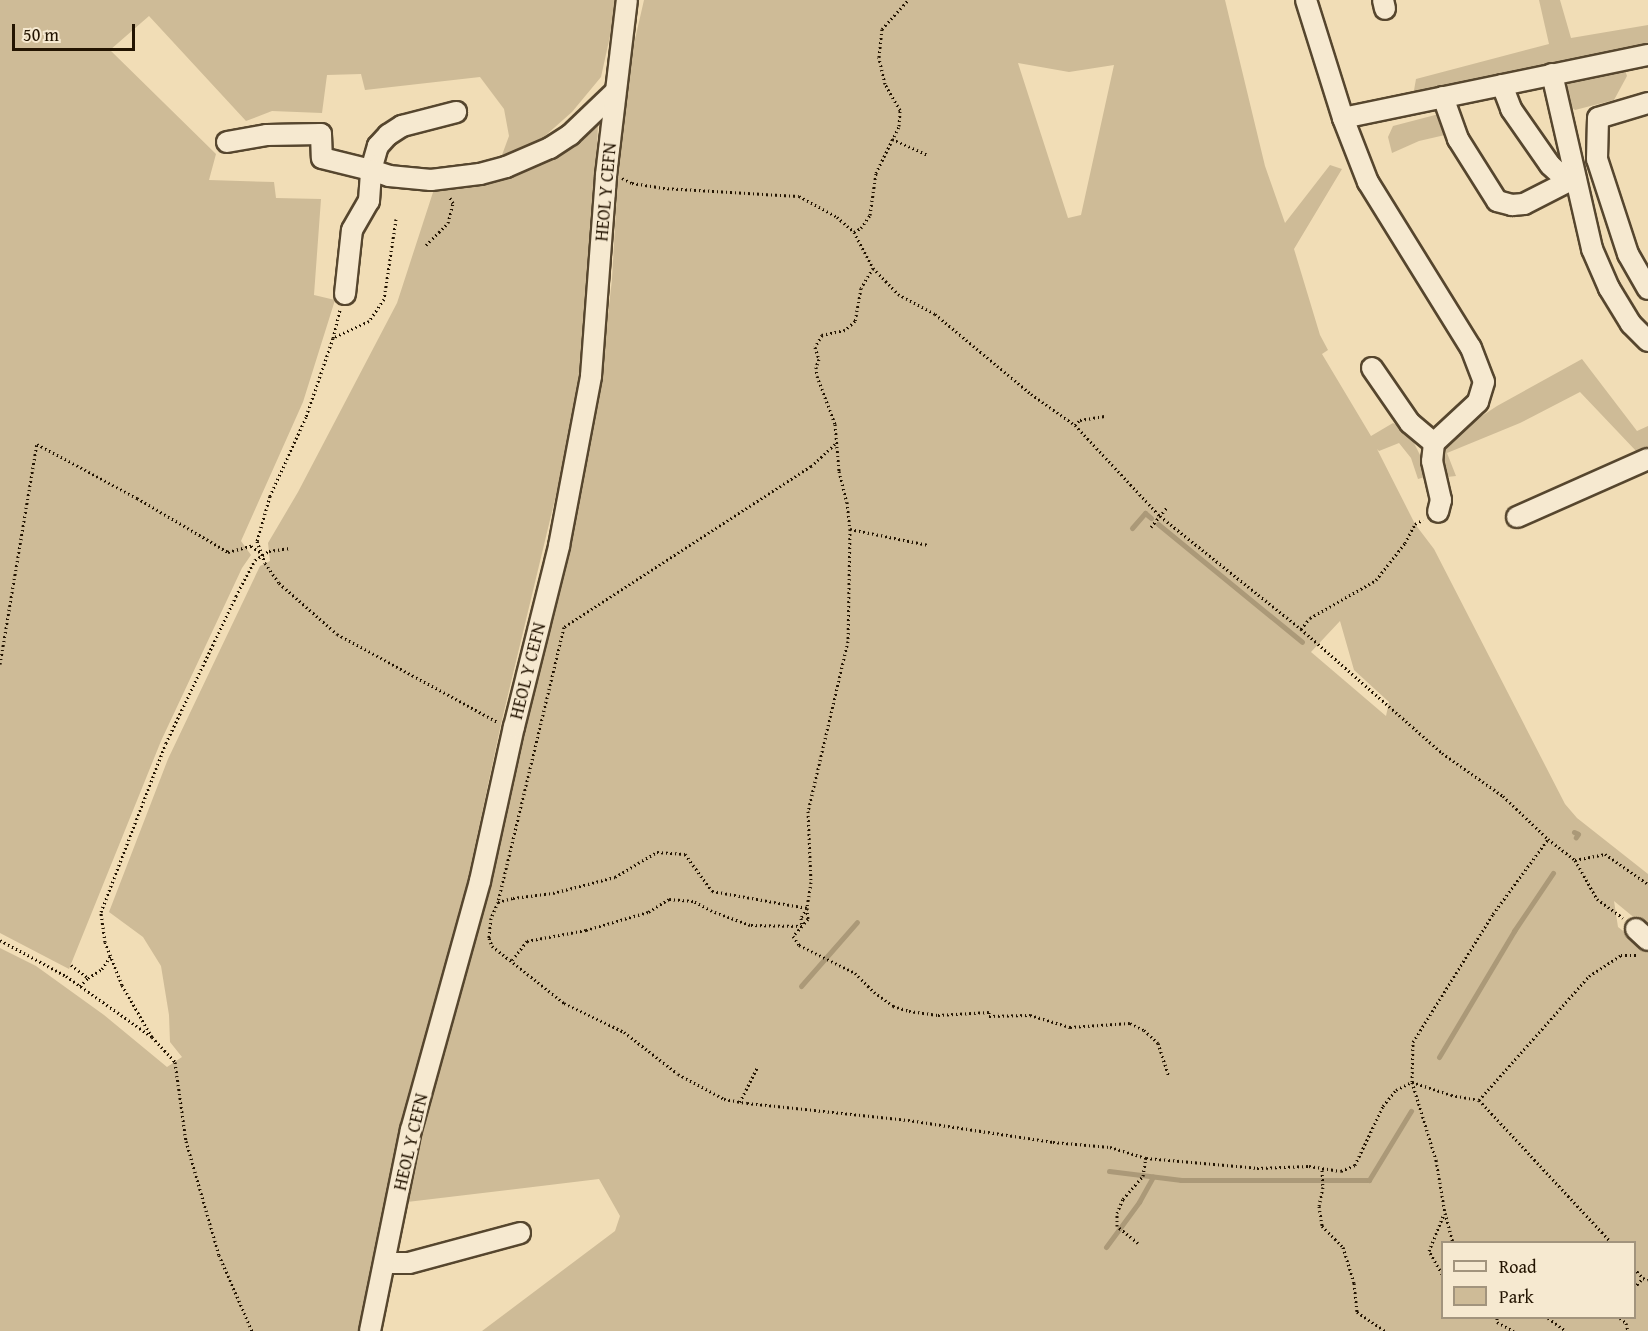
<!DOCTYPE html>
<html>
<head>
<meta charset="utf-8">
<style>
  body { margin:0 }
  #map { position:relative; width:1648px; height:1331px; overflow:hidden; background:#f1ddb6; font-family:"Gentium Book Plus",serif }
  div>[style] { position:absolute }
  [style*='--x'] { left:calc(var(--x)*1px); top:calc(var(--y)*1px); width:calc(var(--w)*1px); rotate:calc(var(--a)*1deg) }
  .green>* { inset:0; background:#cebb97 }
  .stream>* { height:5px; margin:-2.5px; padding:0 2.5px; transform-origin:2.5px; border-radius:2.5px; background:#ab9978 }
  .path>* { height:3px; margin-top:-1.5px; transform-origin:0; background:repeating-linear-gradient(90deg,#231401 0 1.5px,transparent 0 4.5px) }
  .roads { filter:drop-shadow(2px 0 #56462e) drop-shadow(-2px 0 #56462e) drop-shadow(0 2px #56462e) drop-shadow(0 -2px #56462e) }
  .minor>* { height:20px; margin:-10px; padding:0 10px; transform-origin:10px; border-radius:10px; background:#f6e9d0 }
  span { translate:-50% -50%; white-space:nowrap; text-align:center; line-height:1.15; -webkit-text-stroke:6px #f6e9d0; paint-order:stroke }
  .street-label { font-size:18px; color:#231401 }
  .legend { position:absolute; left:1441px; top:1241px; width:195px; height:78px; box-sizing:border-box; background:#f6e9d0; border:2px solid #a2947d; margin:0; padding:8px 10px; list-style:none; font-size:18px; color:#231401 }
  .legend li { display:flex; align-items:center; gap:12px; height:30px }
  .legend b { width:30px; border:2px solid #a2947d }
  .scale { position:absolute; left:12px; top:24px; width:123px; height:27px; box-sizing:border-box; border:3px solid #231401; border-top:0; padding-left:8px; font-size:18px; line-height:21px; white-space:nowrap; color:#231401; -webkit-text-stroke:4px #f6e9d0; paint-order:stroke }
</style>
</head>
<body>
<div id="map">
  <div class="green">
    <div style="clip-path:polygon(0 0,618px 0,601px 77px,572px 112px,537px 143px,502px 155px,509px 136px,504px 109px,480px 77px,365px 90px,361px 74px,327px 75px,322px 113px,272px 111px,246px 121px,149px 16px,110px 50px,216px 154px,209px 180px,274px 182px,276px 198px,321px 199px,314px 295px,335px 300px,303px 402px,241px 541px,251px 555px,242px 568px,161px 741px,69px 969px,0 933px)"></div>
    <div style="clip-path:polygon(evenodd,644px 0,1225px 0,1265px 166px,1285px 223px,1330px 165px,1342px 169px,1294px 249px,1320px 335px,1328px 350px,1322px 354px,1371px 436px,1393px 423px,1408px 431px,1420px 455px,1425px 477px,1418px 479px,1411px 458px,1399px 443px,1379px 451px,1377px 449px,1415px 524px,1434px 549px,1565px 804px,1577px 818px,1648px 874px,1648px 929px,1614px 901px,1618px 927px,1648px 950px,1648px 1331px,482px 1331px,615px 1231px,620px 1216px,599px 1179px,407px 1202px,439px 1061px,504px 829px,598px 405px,612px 279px,619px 155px,627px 74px,644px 0,1018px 63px,1069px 72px,1114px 65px,1081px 215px,1068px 218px,1018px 63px,644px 0,1340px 621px,1354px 670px,1389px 702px,1386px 716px,1311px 652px,1340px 621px,644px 0,1442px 1242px,1634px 1242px,1634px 1318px,1442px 1318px,1442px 1242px)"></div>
    <div style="clip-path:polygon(1539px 0,1560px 0,1571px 38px,1648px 25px,1648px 43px,1413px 96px,1416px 79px,1549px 44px)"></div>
    <div style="clip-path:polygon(1625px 70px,1627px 76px,1614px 100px,1575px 110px,1570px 106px,1567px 85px,1572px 80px)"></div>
    <div style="clip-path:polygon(1439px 114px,1445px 135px,1419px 141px,1392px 153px,1388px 137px,1393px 126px)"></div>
    <div style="clip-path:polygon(598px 126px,592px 248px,574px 420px,501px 724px,462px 906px,408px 1095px,360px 1331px,0 1331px,0 948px,36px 966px,104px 1015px,167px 1067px,182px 1057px,170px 1042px,169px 1015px,161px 966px,143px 937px,109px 912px,168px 759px,260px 566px,270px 561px,268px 543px,298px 492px,397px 303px,436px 183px,535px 165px)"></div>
    <div style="clip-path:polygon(1582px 359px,1637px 431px,1648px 426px,1648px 447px,1637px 452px,1580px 392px,1520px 423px,1447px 453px,1456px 476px,1447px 477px,1441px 454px,1453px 435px,1497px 406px)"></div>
  </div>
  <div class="stream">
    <div style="--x:1158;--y:524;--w:186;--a:39.3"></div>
    <div style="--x:1132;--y:528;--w:20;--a:-49"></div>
    <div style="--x:1145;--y:513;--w:8;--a:40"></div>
    <div style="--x:1574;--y:832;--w:4;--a:27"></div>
    <div style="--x:1578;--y:834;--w:4;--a:124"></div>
    <div style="--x:801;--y:986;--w:85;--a:-48.8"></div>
    <div style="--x:1439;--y:1057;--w:147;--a:-59.2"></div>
    <div style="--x:1514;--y:931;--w:70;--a:-56.1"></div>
    <div style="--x:1109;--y:1171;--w:73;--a:7.1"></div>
    <div style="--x:1181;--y:1180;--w:188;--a:0"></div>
    <div style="--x:1369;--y:1180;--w:81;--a:-58.7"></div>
    <div style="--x:1106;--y:1247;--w:56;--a:-53.7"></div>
    <div style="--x:1139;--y:1202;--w:29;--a:-61"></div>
  </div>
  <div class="path">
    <div style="--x:892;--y:139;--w:39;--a:24"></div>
    <div style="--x:622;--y:178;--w:11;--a:27"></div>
    <div style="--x:632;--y:183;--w:31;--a:9"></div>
    <div style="--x:663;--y:188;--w:136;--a:3.4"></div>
    <div style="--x:799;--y:196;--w:43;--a:28.9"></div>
    <div style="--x:837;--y:217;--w:23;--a:41"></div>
    <div style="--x:854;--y:232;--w:41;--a:62.2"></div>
    <div style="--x:873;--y:268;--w:36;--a:46"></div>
    <div style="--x:898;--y:294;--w:42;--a:28.4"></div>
    <div style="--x:935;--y:314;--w:125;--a:39.8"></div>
    <div style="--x:1031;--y:394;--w:54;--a:35.2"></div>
    <div style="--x:1075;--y:425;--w:125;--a:47"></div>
    <div style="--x:1160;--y:516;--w:181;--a:38.7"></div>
    <div style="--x:1301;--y:629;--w:188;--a:41.3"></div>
    <div style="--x:1442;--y:753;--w:75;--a:35.2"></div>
    <div style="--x:1503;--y:796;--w:62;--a:43.7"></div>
    <div style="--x:1548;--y:839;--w:34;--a:38"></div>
    <div style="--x:1575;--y:860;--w:31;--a:-11"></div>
    <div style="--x:1605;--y:854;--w:52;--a:34.9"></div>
    <div style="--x:396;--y:219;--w:81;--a:98.5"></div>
    <div style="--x:384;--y:299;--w:27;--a:124"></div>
    <div style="--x:369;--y:321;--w:40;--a:155"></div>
    <div style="--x:333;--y:338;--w:83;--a:108.9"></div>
    <div style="--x:306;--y:417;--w:87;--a:114.5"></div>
    <div style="--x:270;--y:496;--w:47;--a:106.1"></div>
    <div style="--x:257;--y:541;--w:23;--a:70"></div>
    <div style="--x:265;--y:563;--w:24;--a:55"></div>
    <div style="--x:279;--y:583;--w:77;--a:41.3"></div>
    <div style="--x:337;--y:634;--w:183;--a:28.7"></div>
    <div style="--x:854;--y:232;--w:8;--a:-30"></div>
    <div style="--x:861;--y:228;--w:16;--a:-55"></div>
    <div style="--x:870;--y:215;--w:42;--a:-81.9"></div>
    <div style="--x:876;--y:173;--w:52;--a:-63.9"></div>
    <div style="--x:899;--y:126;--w:16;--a:-86"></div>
    <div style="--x:900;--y:110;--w:30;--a:-120"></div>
    <div style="--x:885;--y:84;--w:28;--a:-103"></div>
    <div style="--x:879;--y:57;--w:28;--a:-84"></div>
    <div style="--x:882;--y:29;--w:39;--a:-48"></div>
    <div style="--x:426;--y:245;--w:31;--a:-45"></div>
    <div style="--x:448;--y:223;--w:21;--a:-76"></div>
    <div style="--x:453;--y:203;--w:8;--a:-120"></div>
    <div style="--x:873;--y:268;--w:23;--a:121"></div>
    <div style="--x:861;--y:288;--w:34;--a:100"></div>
    <div style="--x:855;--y:321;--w:13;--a:138"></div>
    <div style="--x:845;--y:330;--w:24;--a:168"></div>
    <div style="--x:822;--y:335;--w:14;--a:120"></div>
    <div style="--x:815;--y:347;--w:13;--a:72"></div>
    <div style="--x:819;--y:359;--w:9;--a:111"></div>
    <div style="--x:816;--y:367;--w:9;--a:84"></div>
    <div style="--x:817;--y:376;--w:51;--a:69.4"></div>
    <div style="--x:835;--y:424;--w:47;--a:85.1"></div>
    <div style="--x:839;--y:471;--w:32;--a:76"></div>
    <div style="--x:847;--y:502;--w:27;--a:84"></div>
    <div style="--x:850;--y:529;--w:112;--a:91"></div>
    <div style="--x:848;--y:641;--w:175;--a:103.2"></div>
    <div style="--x:808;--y:811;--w:71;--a:87.6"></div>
    <div style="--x:811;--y:882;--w:26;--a:99"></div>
    <div style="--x:807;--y:908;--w:12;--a:121"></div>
    <div style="--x:801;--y:918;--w:8;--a:83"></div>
    <div style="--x:802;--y:926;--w:13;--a:132"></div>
    <div style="--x:793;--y:936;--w:11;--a:56"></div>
    <div style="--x:799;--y:945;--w:63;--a:26.6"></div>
    <div style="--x:855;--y:973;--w:27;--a:45"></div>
    <div style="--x:874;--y:992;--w:24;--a:36"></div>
    <div style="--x:893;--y:1006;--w:17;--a:17"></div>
    <div style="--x:909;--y:1011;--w:29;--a:8"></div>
    <div style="--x:938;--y:1015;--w:51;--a:-3.4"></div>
    <div style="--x:989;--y:1012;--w:4;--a:90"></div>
    <div style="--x:989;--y:1016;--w:41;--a:-1.4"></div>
    <div style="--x:1030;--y:1015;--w:42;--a:16.7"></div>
    <div style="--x:1070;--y:1027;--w:60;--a:-3.8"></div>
    <div style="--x:1130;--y:1023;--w:16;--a:27"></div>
    <div style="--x:1144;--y:1030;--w:19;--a:43"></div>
    <div style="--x:1158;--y:1043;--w:35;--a:72"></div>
    <div style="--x:333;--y:338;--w:29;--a:-76"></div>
    <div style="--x:1075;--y:425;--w:7;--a:-45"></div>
    <div style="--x:1080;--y:420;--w:25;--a:-9"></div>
    <div style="--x:835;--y:444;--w:33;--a:137"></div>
    <div style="--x:811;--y:466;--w:295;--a:146.9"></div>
    <div style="--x:564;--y:627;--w:283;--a:103.5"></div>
    <div style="--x:498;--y:902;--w:17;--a:114"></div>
    <div style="--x:491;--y:918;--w:20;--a:96"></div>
    <div style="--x:489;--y:938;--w:9;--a:69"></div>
    <div style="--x:492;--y:946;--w:92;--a:38.4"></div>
    <div style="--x:564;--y:1003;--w:67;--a:25.8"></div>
    <div style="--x:624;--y:1032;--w:68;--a:37.9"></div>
    <div style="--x:678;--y:1074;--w:52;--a:28.5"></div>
    <div style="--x:724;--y:1099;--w:23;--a:10"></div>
    <div style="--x:747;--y:1103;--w:162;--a:6"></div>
    <div style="--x:908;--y:1120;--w:147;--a:8.6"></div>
    <div style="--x:1053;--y:1142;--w:57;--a:5"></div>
    <div style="--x:1110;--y:1147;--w:38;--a:17"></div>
    <div style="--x:1146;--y:1158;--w:111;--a:5.1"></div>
    <div style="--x:1257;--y:1168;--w:52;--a:-2.2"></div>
    <div style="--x:1309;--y:1166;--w:32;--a:9"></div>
    <div style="--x:1341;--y:1171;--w:15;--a:-23"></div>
    <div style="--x:1355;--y:1165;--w:65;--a:-64.6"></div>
    <div style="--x:1383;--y:1106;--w:21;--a:-51"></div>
    <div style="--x:1396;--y:1090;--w:18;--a:-27"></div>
    <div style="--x:1412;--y:1082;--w:40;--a:-88.6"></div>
    <div style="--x:1413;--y:1042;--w:151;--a:-58"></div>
    <div style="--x:1493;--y:914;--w:93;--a:-53.7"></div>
    <div style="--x:1151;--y:527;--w:26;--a:-51"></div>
    <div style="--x:850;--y:529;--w:80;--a:11.6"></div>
    <div style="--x:1301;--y:629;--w:14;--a:-51"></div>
    <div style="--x:1310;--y:618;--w:76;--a:-29.9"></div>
    <div style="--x:1376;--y:580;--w:47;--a:-51.9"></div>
    <div style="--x:1405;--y:543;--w:21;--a:-62"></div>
    <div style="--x:1415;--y:524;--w:9;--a:-27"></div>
    <div style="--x:0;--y:664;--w:223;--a:-80.5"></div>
    <div style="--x:37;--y:444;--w:114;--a:28.4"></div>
    <div style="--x:137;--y:498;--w:106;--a:30.7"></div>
    <div style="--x:228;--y:552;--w:24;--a:-15"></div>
    <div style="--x:251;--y:546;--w:12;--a:35"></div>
    <div style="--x:1575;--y:860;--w:45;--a:60.6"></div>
    <div style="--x:1597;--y:899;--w:32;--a:36"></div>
    <div style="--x:498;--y:902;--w:16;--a:-15"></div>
    <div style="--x:513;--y:898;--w:40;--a:-7.1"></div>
    <div style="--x:553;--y:893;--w:64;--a:-14.5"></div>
    <div style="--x:615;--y:877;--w:49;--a:-30.8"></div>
    <div style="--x:657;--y:852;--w:28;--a:4"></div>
    <div style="--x:685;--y:854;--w:46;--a:53.9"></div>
    <div style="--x:712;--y:891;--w:97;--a:10.1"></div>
    <div style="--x:807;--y:908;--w:11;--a:85"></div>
    <div style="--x:808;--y:919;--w:9;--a:131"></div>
    <div style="--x:802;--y:926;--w:52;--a:-178.9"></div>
    <div style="--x:750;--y:925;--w:40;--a:-159.8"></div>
    <div style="--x:712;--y:911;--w:21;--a:-152"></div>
    <div style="--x:693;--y:901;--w:24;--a:-175"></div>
    <div style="--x:669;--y:899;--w:25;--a:148"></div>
    <div style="--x:648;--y:912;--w:65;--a:163.8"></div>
    <div style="--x:586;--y:930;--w:60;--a:169.4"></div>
    <div style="--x:527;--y:941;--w:24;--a:128"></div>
    <div style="--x:0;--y:940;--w:75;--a:28.6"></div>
    <div style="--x:66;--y:976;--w:105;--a:35.3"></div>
    <div style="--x:152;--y:1037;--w:34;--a:47"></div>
    <div style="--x:175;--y:1062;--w:80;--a:82.1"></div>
    <div style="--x:186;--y:1141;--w:119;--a:73.9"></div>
    <div style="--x:219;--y:1255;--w:83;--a:66.5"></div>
    <div style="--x:71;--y:965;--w:21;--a:37"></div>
    <div style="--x:88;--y:978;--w:17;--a:-33"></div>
    <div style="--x:102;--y:969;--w:17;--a:-57"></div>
    <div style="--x:80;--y:986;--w:11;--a:-45"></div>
    <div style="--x:152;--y:1037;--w:60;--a:-120"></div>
    <div style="--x:122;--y:985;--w:46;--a:-111.6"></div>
    <div style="--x:105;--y:942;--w:30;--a:-98"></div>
    <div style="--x:101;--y:912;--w:181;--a:-69"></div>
    <div style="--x:166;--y:743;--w:163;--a:-64.5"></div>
    <div style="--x:236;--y:596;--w:41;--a:-62.2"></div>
    <div style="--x:255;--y:560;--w:17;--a:-33"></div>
    <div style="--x:269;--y:551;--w:21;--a:-8"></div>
    <div style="--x:1412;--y:1082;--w:41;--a:18.4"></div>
    <div style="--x:1451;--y:1095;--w:28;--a:10"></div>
    <div style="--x:1479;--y:1100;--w:166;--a:-48.4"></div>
    <div style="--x:1589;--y:976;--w:38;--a:-33"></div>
    <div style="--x:1621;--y:955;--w:16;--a:0"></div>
    <div style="--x:1412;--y:1082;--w:82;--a:72.9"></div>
    <div style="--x:1436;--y:1160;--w:54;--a:80.4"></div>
    <div style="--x:1445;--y:1213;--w:30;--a:75"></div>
    <div style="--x:1479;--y:1100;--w:194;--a:47.1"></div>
    <div style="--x:740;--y:1102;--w:40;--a:-63.4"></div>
    <div style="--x:1322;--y:1170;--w:17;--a:87"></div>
    <div style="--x:1323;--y:1187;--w:19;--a:102"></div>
    <div style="--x:1319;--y:1206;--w:20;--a:81"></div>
    <div style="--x:1322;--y:1226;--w:30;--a:45"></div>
    <div style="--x:1343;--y:1247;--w:38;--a:73"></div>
    <div style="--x:1354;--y:1283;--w:29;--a:84"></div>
    <div style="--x:1357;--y:1312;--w:34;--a:34"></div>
    <div style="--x:1138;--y:1243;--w:27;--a:-141"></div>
    <div style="--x:1117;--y:1226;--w:13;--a:-90"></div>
    <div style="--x:1117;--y:1213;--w:15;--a:-67"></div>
    <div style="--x:1123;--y:1199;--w:30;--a:-49"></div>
    <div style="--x:1143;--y:1176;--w:18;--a:-81"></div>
    <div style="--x:1634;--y:1268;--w:13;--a:48"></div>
    <div style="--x:1442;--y:1274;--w:26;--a:-119"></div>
    <div style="--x:1429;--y:1251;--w:40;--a:-68"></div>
    <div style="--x:1634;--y:1288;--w:13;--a:-48"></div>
    <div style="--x:1643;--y:1278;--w:5;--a:22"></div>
    <div style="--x:1497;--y:1318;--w:4;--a:90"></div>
    <div style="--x:1497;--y:1322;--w:19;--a:28"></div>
    <div style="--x:1548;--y:1318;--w:22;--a:36"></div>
    <div style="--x:1620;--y:1318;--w:8;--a:40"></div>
    <div style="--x:1626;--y:1323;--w:8;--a:76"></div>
  </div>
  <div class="roads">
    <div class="minor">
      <div style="--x:1306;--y:0;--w:124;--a:72.6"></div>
      <div style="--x:1343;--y:118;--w:69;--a:68.7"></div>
      <div style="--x:1368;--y:182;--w:195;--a:58.2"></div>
      <div style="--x:1471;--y:348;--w:36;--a:69"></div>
      <div style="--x:1484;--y:382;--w:21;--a:107"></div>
      <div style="--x:1478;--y:402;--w:60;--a:137"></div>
      <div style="--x:1434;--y:443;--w:18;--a:96"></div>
      <div style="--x:1432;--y:461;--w:40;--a:77"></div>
      <div style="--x:1441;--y:500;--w:12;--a:104"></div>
      <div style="--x:1383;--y:0;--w:9;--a:77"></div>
      <div style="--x:1552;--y:74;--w:180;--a:77.1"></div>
      <div style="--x:1592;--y:249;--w:43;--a:66.4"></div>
      <div style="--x:1609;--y:288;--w:42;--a:58.6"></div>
      <div style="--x:1631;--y:324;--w:24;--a:45"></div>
      <div style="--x:1502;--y:85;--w:26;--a:69"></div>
      <div style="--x:1511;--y:109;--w:68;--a:55.1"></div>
      <div style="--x:1550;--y:165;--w:13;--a:42"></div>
      <div style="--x:1560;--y:174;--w:16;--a:15"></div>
      <div style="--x:1443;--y:97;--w:45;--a:70.3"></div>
      <div style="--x:1458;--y:139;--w:73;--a:57.8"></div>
      <div style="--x:1497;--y:201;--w:16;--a:15"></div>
      <div style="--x:1512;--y:205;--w:12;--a:-5"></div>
      <div style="--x:1524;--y:204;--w:57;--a:-27"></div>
      <div style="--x:1648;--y:103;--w:52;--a:163.3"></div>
      <div style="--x:1598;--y:118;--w:41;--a:91.4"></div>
      <div style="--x:1597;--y:159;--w:100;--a:71.9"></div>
      <div style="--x:1628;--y:254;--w:40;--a:60.3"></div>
      <div style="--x:1343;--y:118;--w:311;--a:-11.7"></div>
      <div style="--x:227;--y:142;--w:41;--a:-9.9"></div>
      <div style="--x:267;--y:135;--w:54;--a:-1.1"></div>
      <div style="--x:321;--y:134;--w:24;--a:88"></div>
      <div style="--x:322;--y:158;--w:50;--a:13.8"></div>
      <div style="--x:371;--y:170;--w:25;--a:-74"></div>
      <div style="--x:378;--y:146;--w:15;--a:-48"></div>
      <div style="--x:388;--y:135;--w:17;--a:-33"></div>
      <div style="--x:402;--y:126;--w:56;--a:-14.5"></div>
      <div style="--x:345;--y:294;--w:64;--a:-83.8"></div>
      <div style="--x:352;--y:230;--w:34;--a:-60"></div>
      <div style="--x:369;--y:201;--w:31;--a:-86"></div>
      <div style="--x:371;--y:170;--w:19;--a:18"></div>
      <div style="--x:389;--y:176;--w:42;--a:5.4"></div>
      <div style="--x:431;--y:180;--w:49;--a:-7"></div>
      <div style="--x:480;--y:174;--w:27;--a:-15"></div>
      <div style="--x:506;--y:167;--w:48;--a:-23.4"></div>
      <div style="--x:550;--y:148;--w:24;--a:-33"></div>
      <div style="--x:570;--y:135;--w:62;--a:-43.7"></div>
      <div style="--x:1372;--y:368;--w:67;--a:55.4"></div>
      <div style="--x:1410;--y:423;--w:31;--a:40"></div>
      <div style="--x:1517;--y:517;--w:143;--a:-23.9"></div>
      <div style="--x:1636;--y:929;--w:16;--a:43"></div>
      <div style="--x:385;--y:1263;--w:24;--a:0"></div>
      <div style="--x:409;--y:1263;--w:115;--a:-15.1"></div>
      <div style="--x:370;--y:1331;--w:205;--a:-78.5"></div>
      <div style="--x:411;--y:1130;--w:258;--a:-74.5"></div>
      <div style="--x:480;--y:881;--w:158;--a:-77.6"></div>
      <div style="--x:514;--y:727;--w:187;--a:-76"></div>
      <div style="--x:559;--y:546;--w:173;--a:-79.3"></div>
      <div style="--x:591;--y:376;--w:202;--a:-85.7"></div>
      <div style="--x:606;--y:175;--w:176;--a:-83.2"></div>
    </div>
  </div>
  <div class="street-label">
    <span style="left:606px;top:192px;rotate:-85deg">HEOL Y CEFN</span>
    <span style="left:528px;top:671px;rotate:-76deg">HEOL Y CEFN</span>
    <span style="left:411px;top:1142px;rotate:-77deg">HEOL Y CEFN</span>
  </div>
  <ul class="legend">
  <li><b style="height:8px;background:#f6e9d0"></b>Road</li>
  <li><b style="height:16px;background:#cebb97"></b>Park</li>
  </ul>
  <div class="scale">50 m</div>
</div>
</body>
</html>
